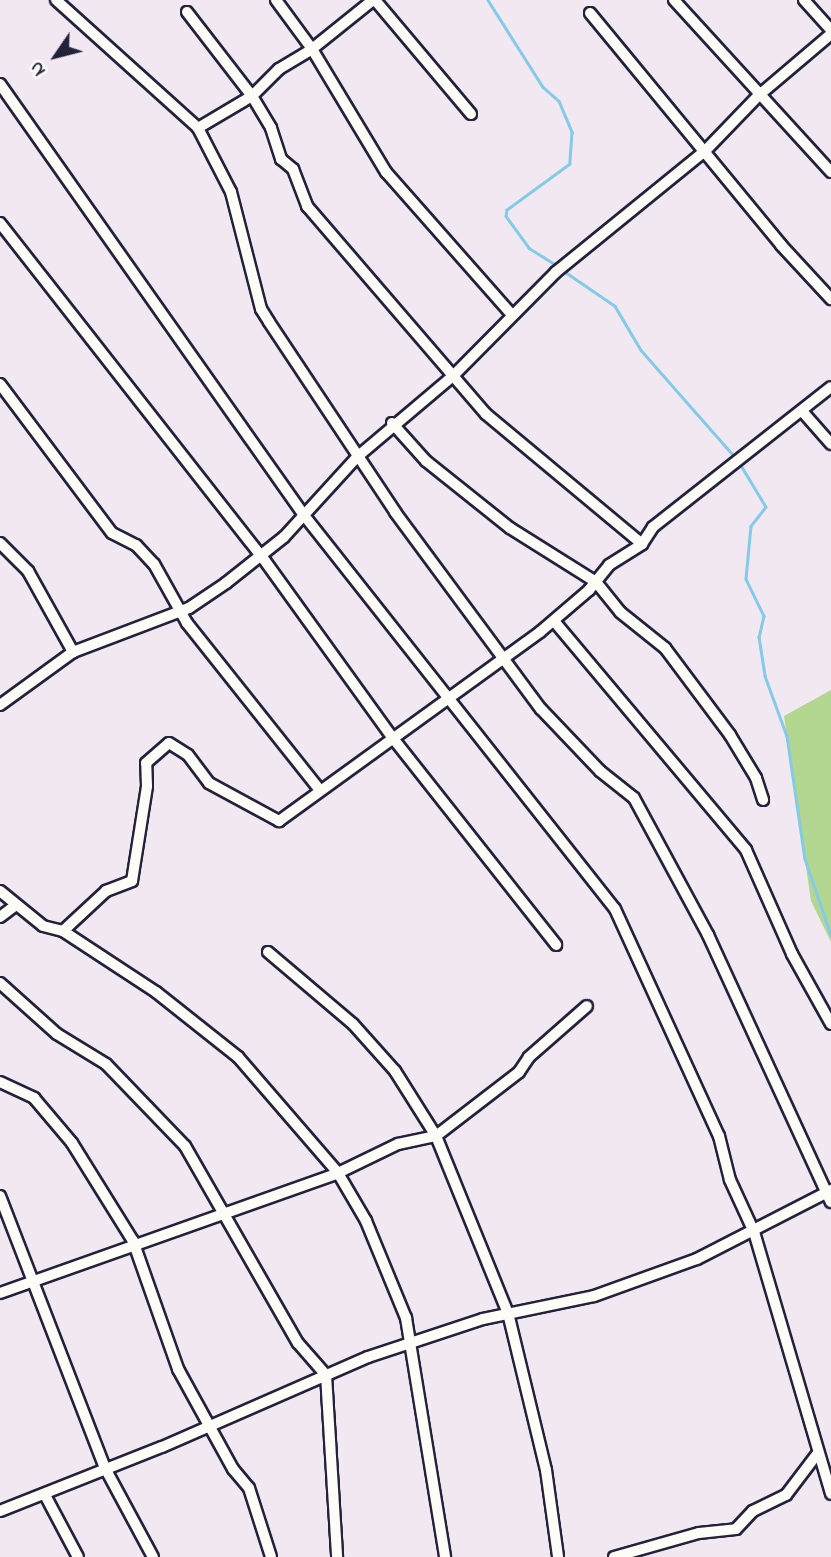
<!DOCTYPE html>
<html>
<head>
<meta charset="utf-8">
<style>
  body { margin:0 }
  #map { position:relative; width:831px; height:1557px; overflow:hidden; background:#f1e8f2; font-family:"Indie Flower",sans-serif }
  div>[style] { position:absolute }
  [style*='--x'] { left:calc(var(--x)*1px); top:calc(var(--y)*1px); width:calc(var(--w)*1px); rotate:calc(var(--a)*1deg) }
  .green>* { inset:0; background:#b3d690 }
  .stream>* { height:2.5px; margin:-1.25px; padding:0 1.25px; transform-origin:1.25px; border-radius:1.25px; background:#85cae6 }
  .roads { filter:drop-shadow(2px 0 #22223b) drop-shadow(-2px 0 #22223b) drop-shadow(0 2px #22223b) drop-shadow(0 -2px #22223b) }
  .minor>* { height:10px; margin:-5px; padding:0 5px; transform-origin:5px; border-radius:5px; background:#fdfcf7 }
  span { translate:-50% -50%; white-space:nowrap; text-align:center; line-height:1.15; -webkit-text-stroke:5px #fdfcf7; paint-order:stroke }
  .north { position:absolute; left:21px; top:21px; width:70px; height:70px; -webkit-text-stroke:5px #fdfcf7; paint-order:stroke; rotate:235deg; font-size:19px; font-weight:700; line-height:28px; text-align:center; color:#22223b }
  .north::after { content:''; display:block; margin:auto; width:24px; height:32px; background:#22223b; clip-path:polygon(50% 0,100% 100%,50% 72%,0 100%) }
</style>
</head>
<body>
<div id="map">
  <div class="green">
    <div style="clip-path:polygon(831px 690px,831px 942px,811px 901px,784px 716px)"></div>
  </div>
  <div class="stream">
    <div style="--x:488;--y:0;--w:103;--a:57.7"></div>
    <div style="--x:543;--y:87;--w:21;--a:41"></div>
    <div style="--x:559;--y:101;--w:34;--a:67"></div>
    <div style="--x:572;--y:132;--w:32;--a:94"></div>
    <div style="--x:570;--y:164;--w:78;--a:143.9"></div>
    <div style="--x:507;--y:210;--w:6;--a:99"></div>
    <div style="--x:506;--y:216;--w:39;--a:54"></div>
    <div style="--x:529;--y:248;--w:36;--a:32"></div>
    <div style="--x:564;--y:271;--w:62;--a:34.5"></div>
    <div style="--x:615;--y:306;--w:51;--a:59.4"></div>
    <div style="--x:641;--y:350;--w:142;--a:48.7"></div>
    <div style="--x:739;--y:462;--w:52;--a:59"></div>
    <div style="--x:766;--y:507;--w:24;--a:128"></div>
    <div style="--x:751;--y:526;--w:53;--a:95.4"></div>
    <div style="--x:746;--y:579;--w:41;--a:64.1"></div>
    <div style="--x:764;--y:616;--w:22;--a:103"></div>
    <div style="--x:759;--y:637;--w:39;--a:81"></div>
    <div style="--x:765;--y:676;--w:64;--a:69.9"></div>
    <div style="--x:787;--y:736;--w:124;--a:81.7"></div>
    <div style="--x:805;--y:859;--w:80;--a:71.1"></div>
  </div>
  <div class="roads">
    <div class="minor">
      <div style="--x:56;--y:0;--w:191;--a:42"></div>
      <div style="--x:198;--y:128;--w:72;--a:62.7"></div>
      <div style="--x:231;--y:192;--w:121;--a:75.6"></div>
      <div style="--x:261;--y:309;--w:15;--a:58"></div>
      <div style="--x:269;--y:322;--w:228;--a:56.4"></div>
      <div style="--x:395;--y:512;--w:245;--a:53.5"></div>
      <div style="--x:541;--y:709;--w:86;--a:46.4"></div>
      <div style="--x:600;--y:771;--w:43;--a:38.5"></div>
      <div style="--x:634;--y:798;--w:156;--a:61.6"></div>
      <div style="--x:708;--y:935;--w:294;--a:65.3"></div>
      <div style="--x:276;--y:0;--w:61;--a:53.7"></div>
      <div style="--x:312;--y:49;--w:144;--a:59"></div>
      <div style="--x:386;--y:172;--w:189;--a:48.6"></div>
      <div style="--x:375;--y:0;--w:149;--a:49.9"></div>
      <div style="--x:674;--y:0;--w:233;--a:47.6"></div>
      <div style="--x:804;--y:0;--w:40;--a:48"></div>
      <div style="--x:187;--y:12;--w:106;--a:52.3"></div>
      <div style="--x:252;--y:96;--w:37;--a:59"></div>
      <div style="--x:271;--y:128;--w:33;--a:72"></div>
      <div style="--x:281;--y:159;--w:16;--a:40"></div>
      <div style="--x:293;--y:169;--w:40;--a:69"></div>
      <div style="--x:307;--y:206;--w:274;--a:49.3"></div>
      <div style="--x:486;--y:414;--w:203;--a:39.8"></div>
      <div style="--x:590;--y:13;--w:301;--a:50.5"></div>
      <div style="--x:781;--y:245;--w:74;--a:47.2"></div>
      <div style="--x:0;--y:84;--w:526;--a:54.83"></div>
      <div style="--x:303;--y:514;--w:503;--a:51.7"></div>
      <div style="--x:615;--y:909;--w:250;--a:65.4"></div>
      <div style="--x:719;--y:1136;--w:45;--a:76"></div>
      <div style="--x:730;--y:1180;--w:57;--a:65.2"></div>
      <div style="--x:754;--y:1232;--w:273;--a:73.6"></div>
      <div style="--x:198;--y:128;--w:63;--a:-30.7"></div>
      <div style="--x:252;--y:96;--w:38;--a:-45"></div>
      <div style="--x:279;--y:69;--w:39;--a:-31"></div>
      <div style="--x:312;--y:49;--w:78;--a:-38.8"></div>
      <div style="--x:0;--y:223;--w:421;--a:51.9"></div>
      <div style="--x:260;--y:554;--w:226;--a:54.2"></div>
      <div style="--x:392;--y:737;--w:265;--a:51.7"></div>
      <div style="--x:0;--y:384;--w:186;--a:53.1"></div>
      <div style="--x:112;--y:533;--w:27;--a:27"></div>
      <div style="--x:136;--y:545;--w:26;--a:47"></div>
      <div style="--x:154;--y:564;--w:68;--a:60.8"></div>
      <div style="--x:187;--y:623;--w:213;--a:51.5"></div>
      <div style="--x:802;--y:411;--w:44;--a:48.7"></div>
      <div style="--x:392;--y:423;--w:51;--a:48.2"></div>
      <div style="--x:426;--y:461;--w:107;--a:38.6"></div>
      <div style="--x:510;--y:528;--w:102;--a:32.1"></div>
      <div style="--x:596;--y:582;--w:38;--a:51"></div>
      <div style="--x:620;--y:612;--w:58;--a:38.7"></div>
      <div style="--x:665;--y:648;--w:109;--a:53.2"></div>
      <div style="--x:730;--y:735;--w:50;--a:58.8"></div>
      <div style="--x:756;--y:778;--w:23;--a:72"></div>
      <div style="--x:0;--y:543;--w:40;--a:45"></div>
      <div style="--x:28;--y:571;--w:93;--a:60.9"></div>
      <div style="--x:554;--y:621;--w:299;--a:50"></div>
      <div style="--x:746;--y:850;--w:114;--a:66.1"></div>
      <div style="--x:792;--y:954;--w:80;--a:60.9"></div>
      <div style="--x:0;--y:705;--w:90;--a:-36"></div>
      <div style="--x:73;--y:652;--w:124;--a:-20.8"></div>
      <div style="--x:189;--y:608;--w:45;--a:-34"></div>
      <div style="--x:226;--y:583;--w:74;--a:-38.4"></div>
      <div style="--x:284;--y:537;--w:108;--a:-47.6"></div>
      <div style="--x:357;--y:457;--w:126;--a:-40.2"></div>
      <div style="--x:453;--y:376;--w:146;--a:-45.3"></div>
      <div style="--x:556;--y:272;--w:193;--a:-39.1"></div>
      <div style="--x:706;--y:150;--w:75;--a:-46.1"></div>
      <div style="--x:758;--y:96;--w:96;--a:-40.3"></div>
      <div style="--x:0;--y:891;--w:55;--a:39.1"></div>
      <div style="--x:43;--y:926;--w:21;--a:14"></div>
      <div style="--x:63;--y:931;--w:111;--a:33.3"></div>
      <div style="--x:156;--y:992;--w:105;--a:38.4"></div>
      <div style="--x:238;--y:1057;--w:153;--a:49.2"></div>
      <div style="--x:338;--y:1173;--w:56;--a:59.7"></div>
      <div style="--x:366;--y:1221;--w:105;--a:67.6"></div>
      <div style="--x:406;--y:1318;--w:242;--a:80.7"></div>
      <div style="--x:0;--y:917;--w:20;--a:-37"></div>
      <div style="--x:63;--y:931;--w:59;--a:-42.9"></div>
      <div style="--x:106;--y:891;--w:28;--a:-21"></div>
      <div style="--x:132;--y:881;--w:96;--a:-81"></div>
      <div style="--x:147;--y:786;--w:23;--a:-92"></div>
      <div style="--x:146;--y:763;--w:30;--a:-41"></div>
      <div style="--x:169;--y:743;--w:22;--a:32"></div>
      <div style="--x:188;--y:755;--w:35;--a:53"></div>
      <div style="--x:209;--y:783;--w:80;--a:28.5"></div>
      <div style="--x:279;--y:821;--w:322;--a:-35.9"></div>
      <div style="--x:540;--y:632;--w:65;--a:-40.6"></div>
      <div style="--x:589;--y:590;--w:32;--a:-51"></div>
      <div style="--x:609;--y:565;--w:39;--a:-32"></div>
      <div style="--x:642;--y:544;--w:20;--a:-57"></div>
      <div style="--x:653;--y:527;--w:226;--a:-38.2"></div>
      <div style="--x:268;--y:952;--w:111;--a:40.3"></div>
      <div style="--x:353;--y:1024;--w:63;--a:48.2"></div>
      <div style="--x:395;--y:1071;--w:77;--a:57.8"></div>
      <div style="--x:436;--y:1136;--w:191;--a:67.9"></div>
      <div style="--x:508;--y:1313;--w:162;--a:76.4"></div>
      <div style="--x:546;--y:1470;--w:88;--a:82.1"></div>
      <div style="--x:0;--y:983;--w:76;--a:41.8"></div>
      <div style="--x:57;--y:1034;--w:57;--a:31.5"></div>
      <div style="--x:106;--y:1064;--w:114;--a:46.1"></div>
      <div style="--x:185;--y:1146;--w:227;--a:60.2"></div>
      <div style="--x:298;--y:1343;--w:43;--a:48.8"></div>
      <div style="--x:326;--y:1375;--w:182;--a:86.5"></div>
      <div style="--x:0;--y:1082;--w:38;--a:25"></div>
      <div style="--x:34;--y:1098;--w:59;--a:49.8"></div>
      <div style="--x:72;--y:1143;--w:115;--a:58.1"></div>
      <div style="--x:133;--y:1241;--w:136;--a:70.6"></div>
      <div style="--x:178;--y:1369;--w:114;--a:61.2"></div>
      <div style="--x:233;--y:1469;--w:25;--a:50"></div>
      <div style="--x:249;--y:1488;--w:72;--a:72.3"></div>
      <div style="--x:0;--y:1196;--w:292;--a:68.9"></div>
      <div style="--x:105;--y:1468;--w:101;--a:61.7"></div>
      <div style="--x:0;--y:1293;--w:359;--a:-19.5"></div>
      <div style="--x:338;--y:1173;--w:67;--a:-25.8"></div>
      <div style="--x:398;--y:1144;--w:39;--a:-12"></div>
      <div style="--x:436;--y:1136;--w:105;--a:-37.6"></div>
      <div style="--x:519;--y:1072;--w:18;--a:-56"></div>
      <div style="--x:529;--y:1057;--w:77;--a:-41.3"></div>
      <div style="--x:45;--y:1495;--w:70;--a:62"></div>
      <div style="--x:0;--y:1511;--w:174;--a:-21.6"></div>
      <div style="--x:162;--y:1447;--w:225;--a:-23.6"></div>
      <div style="--x:368;--y:1357;--w:121;--a:-18.3"></div>
      <div style="--x:483;--y:1319;--w:113;--a:-11.7"></div>
      <div style="--x:594;--y:1296;--w:109;--a:-19.8"></div>
      <div style="--x:697;--y:1259;--w:151;--a:-27.2"></div>
      <div style="--x:614;--y:1557;--w:88;--a:-15.8"></div>
      <div style="--x:699;--y:1533;--w:37;--a:-6"></div>
      <div style="--x:736;--y:1529;--w:25;--a:-47"></div>
      <div style="--x:753;--y:1511;--w:37;--a:-26"></div>
      <div style="--x:786;--y:1495;--w:53;--a:-52.7"></div>
    </div>
  </div>
  <div class="north">N</div>
</div>
</body>
</html>
